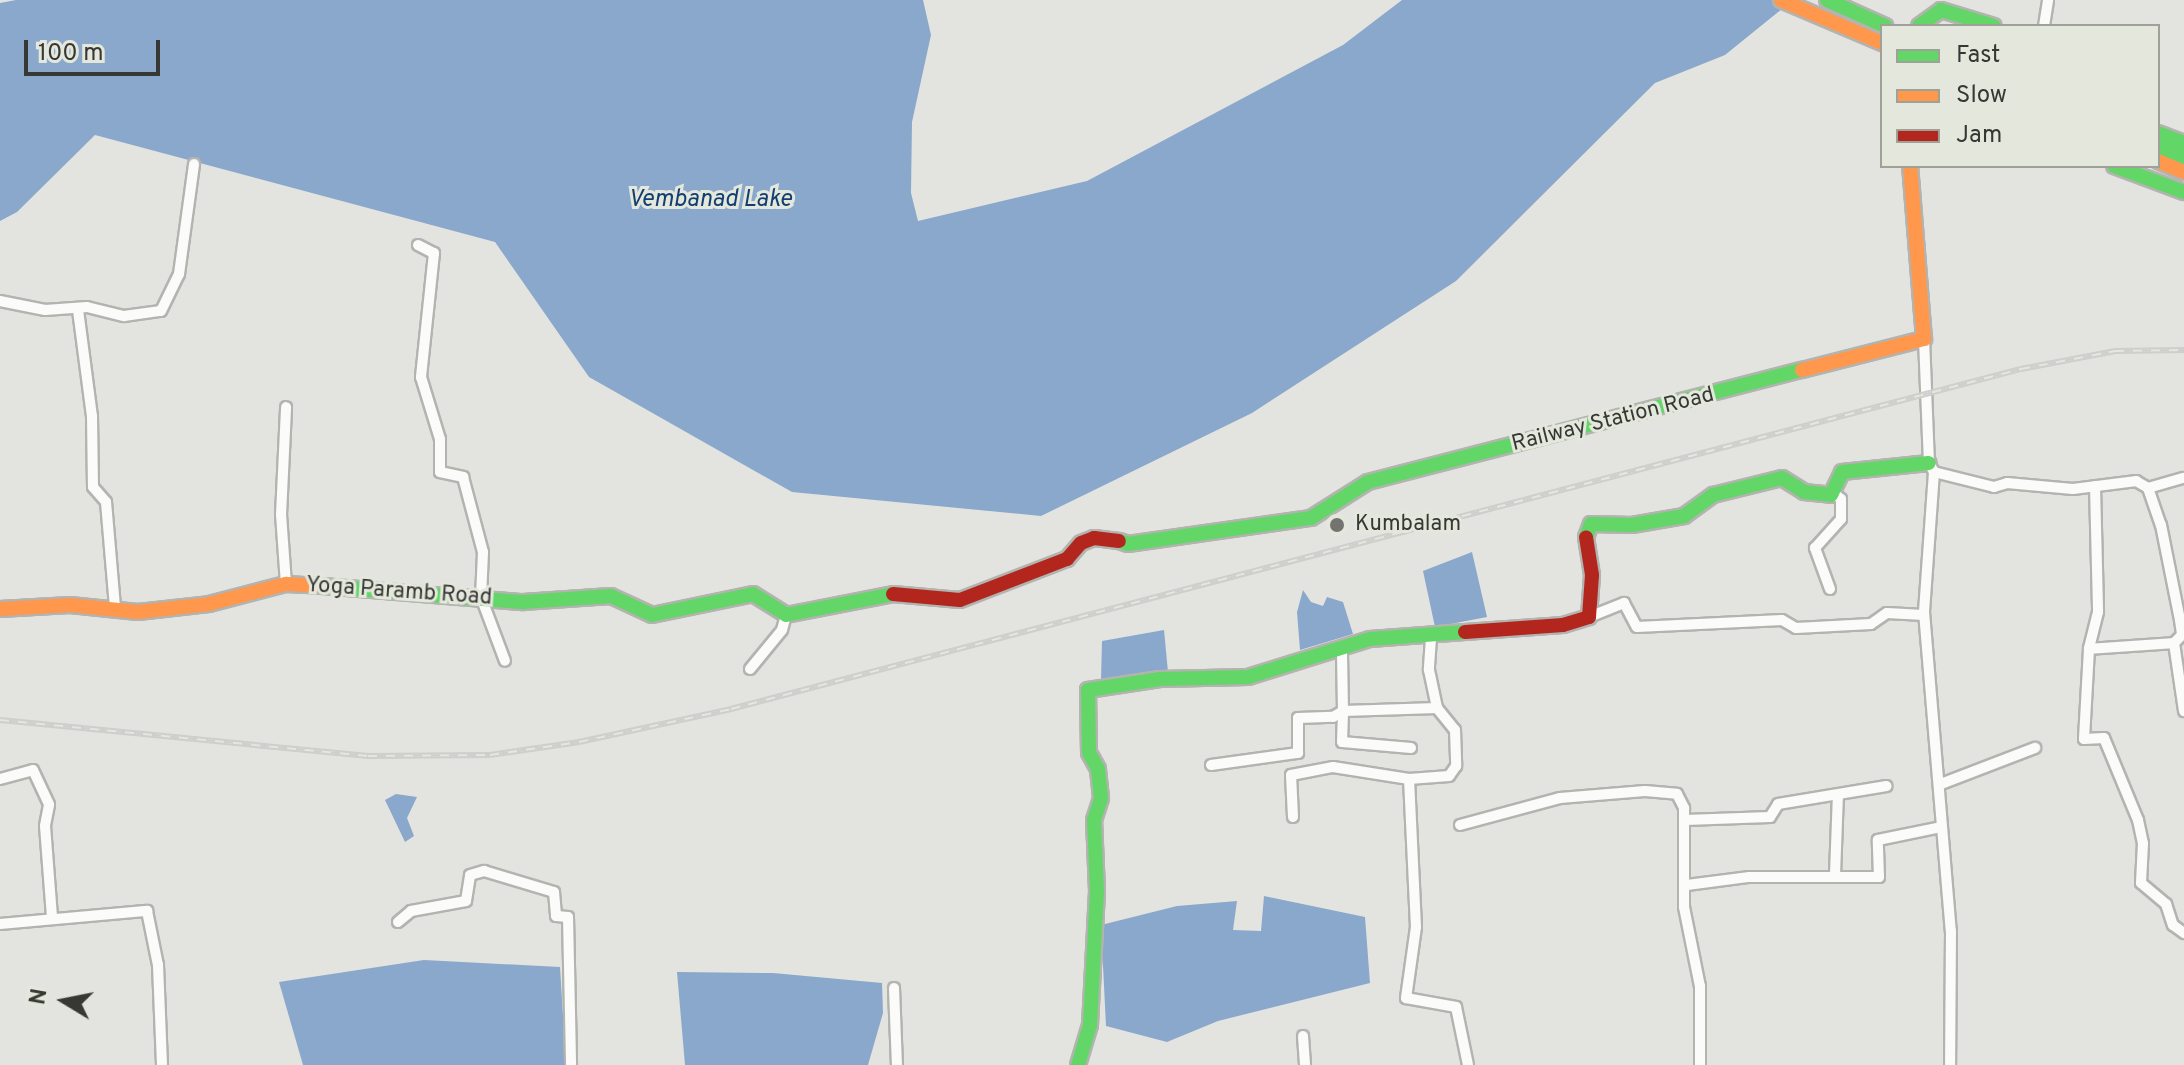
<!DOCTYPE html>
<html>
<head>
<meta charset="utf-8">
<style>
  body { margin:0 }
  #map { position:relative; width:2184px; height:1065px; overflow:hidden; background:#e3e4df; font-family:Overpass,sans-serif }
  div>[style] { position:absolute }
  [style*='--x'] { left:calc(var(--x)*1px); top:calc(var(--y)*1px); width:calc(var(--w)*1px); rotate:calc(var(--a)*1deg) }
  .water>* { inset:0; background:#8aa8cb }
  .roads { filter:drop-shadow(2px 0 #b3b4b0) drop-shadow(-2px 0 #b3b4b0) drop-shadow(0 2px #b3b4b0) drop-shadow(0 -2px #b3b4b0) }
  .street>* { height:10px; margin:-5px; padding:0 5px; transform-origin:5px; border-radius:5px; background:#fbfbfa }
  .fast>* { height:14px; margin:-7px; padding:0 7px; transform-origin:7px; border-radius:7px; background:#63d668 }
  .slow>* { height:14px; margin:-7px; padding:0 7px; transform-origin:7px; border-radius:7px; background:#ff974d }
  .jam>* { height:14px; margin:-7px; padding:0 7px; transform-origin:7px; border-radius:7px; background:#b3261e }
  .rail>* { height:6px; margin-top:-3px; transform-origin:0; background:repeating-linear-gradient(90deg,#e4e7dc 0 9px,#cececc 0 18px); box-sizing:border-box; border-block:2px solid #cececc }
  .dots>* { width:22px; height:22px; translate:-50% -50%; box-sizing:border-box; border:4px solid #e4e7dc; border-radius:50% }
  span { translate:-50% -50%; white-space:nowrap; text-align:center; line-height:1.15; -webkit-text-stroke:6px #e4e7dc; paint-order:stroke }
  .street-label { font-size:22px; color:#373834 }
  .poi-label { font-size:22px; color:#373834 }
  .left { translate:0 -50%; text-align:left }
  .water-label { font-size:24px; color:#133f70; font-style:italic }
  .legend { position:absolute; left:1880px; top:24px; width:280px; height:144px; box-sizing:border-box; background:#e4e7dc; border:2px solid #9fa199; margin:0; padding:10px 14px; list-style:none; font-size:24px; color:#373834 }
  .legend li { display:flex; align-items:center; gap:16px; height:40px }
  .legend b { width:40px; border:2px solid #9fa199 }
  .north { position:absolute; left:24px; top:961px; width:80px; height:80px; -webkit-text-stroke:6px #e4e7dc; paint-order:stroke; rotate:280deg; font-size:22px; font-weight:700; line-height:32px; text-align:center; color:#373834 }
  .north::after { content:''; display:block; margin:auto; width:28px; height:36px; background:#373834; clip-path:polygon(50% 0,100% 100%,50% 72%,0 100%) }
  .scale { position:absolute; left:24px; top:40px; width:136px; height:36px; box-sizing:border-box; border:4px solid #373834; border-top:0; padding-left:10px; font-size:24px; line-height:28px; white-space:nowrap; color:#373834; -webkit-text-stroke:6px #e4e7dc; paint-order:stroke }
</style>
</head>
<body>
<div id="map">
  <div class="water">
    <div style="clip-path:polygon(16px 0,923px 0,931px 35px,912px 122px,911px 193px,918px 221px,1087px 181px,1343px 45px,1402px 0,1793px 0,1725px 55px,1655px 83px,1456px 281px,1252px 413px,1041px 516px,792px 492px,589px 377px,495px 242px,95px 135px,17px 212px,0 221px,0 3px)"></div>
    <div style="clip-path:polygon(1472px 552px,1487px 617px,1435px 627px,1423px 571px)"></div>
    <div style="clip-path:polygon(1303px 590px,1311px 602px,1323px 606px,1327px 597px,1343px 602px,1353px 634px,1300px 650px,1297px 612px)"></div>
    <div style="clip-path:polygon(1164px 630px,1168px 672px,1101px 680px,1102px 641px)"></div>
    <div style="clip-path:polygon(396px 794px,417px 797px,407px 818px,414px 836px,405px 842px,385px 800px)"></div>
    <div style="clip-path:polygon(1264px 896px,1365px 917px,1370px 983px,1218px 1021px,1167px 1042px,1106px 1026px,1101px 925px,1177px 906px,1237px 901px,1233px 930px,1261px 931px)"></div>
    <div style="clip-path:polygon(424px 960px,560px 967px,566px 1065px,303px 1065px,279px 982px)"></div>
    <div style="clip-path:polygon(677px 972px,773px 973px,882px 983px,883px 1013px,868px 1065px,685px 1065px)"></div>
  </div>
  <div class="roads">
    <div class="street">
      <div style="--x:2044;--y:26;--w:26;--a:-81"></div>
      <div style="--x:418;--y:245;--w:18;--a:27"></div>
      <div style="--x:434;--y:253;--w:125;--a:96"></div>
      <div style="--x:421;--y:377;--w:65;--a:73"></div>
      <div style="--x:440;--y:439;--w:33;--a:90"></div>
      <div style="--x:440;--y:472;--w:24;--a:12"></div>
      <div style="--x:463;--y:477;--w:78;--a:75.1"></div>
      <div style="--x:483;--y:552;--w:45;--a:92.5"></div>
      <div style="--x:481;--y:597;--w:68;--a:69.4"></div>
      <div style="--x:0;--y:301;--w:46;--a:11.3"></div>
      <div style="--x:45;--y:310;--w:42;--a:-4.1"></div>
      <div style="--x:87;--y:307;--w:38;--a:14"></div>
      <div style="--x:124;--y:316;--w:37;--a:-8"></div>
      <div style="--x:161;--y:311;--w:41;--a:-64.1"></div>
      <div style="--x:179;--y:274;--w:111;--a:-82.2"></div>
      <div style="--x:78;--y:310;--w:107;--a:82.5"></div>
      <div style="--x:92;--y:416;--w:71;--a:89.2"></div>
      <div style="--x:93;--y:487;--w:20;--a:49"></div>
      <div style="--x:106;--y:502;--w:106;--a:85.1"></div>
      <div style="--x:1924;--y:339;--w:124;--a:87.7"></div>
      <div style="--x:1929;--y:463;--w:10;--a:61"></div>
      <div style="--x:1934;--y:472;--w:140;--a:94.1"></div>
      <div style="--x:1924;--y:612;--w:320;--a:85.2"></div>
      <div style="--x:1951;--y:931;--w:134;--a:90.4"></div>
      <div style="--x:1934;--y:472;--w:62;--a:14"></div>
      <div style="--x:1994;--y:487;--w:14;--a:-17"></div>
      <div style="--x:2007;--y:483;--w:66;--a:5.2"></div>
      <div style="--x:2073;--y:489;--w:64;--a:-7.2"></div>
      <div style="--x:2136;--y:481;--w:14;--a:30"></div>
      <div style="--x:2148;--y:488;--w:39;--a:71"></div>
      <div style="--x:2161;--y:525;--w:97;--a:78.7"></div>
      <div style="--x:2180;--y:620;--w:15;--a:82"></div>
      <div style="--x:2182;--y:635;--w:11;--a:135"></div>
      <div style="--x:2174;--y:643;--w:69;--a:81.6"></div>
      <div style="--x:2095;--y:486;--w:126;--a:88.6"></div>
      <div style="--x:2098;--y:612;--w:38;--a:104"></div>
      <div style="--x:2089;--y:649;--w:90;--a:93.2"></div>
      <div style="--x:2084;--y:739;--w:20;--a:-3"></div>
      <div style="--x:2104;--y:738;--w:89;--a:67.5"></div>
      <div style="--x:2138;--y:820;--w:24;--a:78"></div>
      <div style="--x:2143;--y:843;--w:40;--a:92.9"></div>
      <div style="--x:2141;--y:883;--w:33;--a:40"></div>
      <div style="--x:2166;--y:904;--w:22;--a:72"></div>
      <div style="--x:2173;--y:925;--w:14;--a:36"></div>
      <div style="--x:2148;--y:488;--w:37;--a:-16"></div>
      <div style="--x:286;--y:584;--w:69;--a:-94.1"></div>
      <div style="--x:281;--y:515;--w:108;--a:-87.3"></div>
      <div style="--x:1830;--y:589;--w:44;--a:-110.1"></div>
      <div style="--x:1815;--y:548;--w:39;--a:-48"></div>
      <div style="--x:1841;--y:519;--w:20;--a:-90"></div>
      <div style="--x:1841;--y:499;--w:11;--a:-142"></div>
      <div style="--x:1589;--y:617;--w:38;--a:-22"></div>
      <div style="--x:1624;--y:603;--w:27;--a:62"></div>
      <div style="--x:1637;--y:627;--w:145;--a:-2.8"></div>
      <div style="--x:1782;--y:620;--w:16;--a:30"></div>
      <div style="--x:1796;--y:628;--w:75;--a:-3.1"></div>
      <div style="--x:1871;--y:624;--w:19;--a:-35"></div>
      <div style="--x:1887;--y:613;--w:37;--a:3"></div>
      <div style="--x:1431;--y:638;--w:32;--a:94"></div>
      <div style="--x:1429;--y:670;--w:39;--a:78"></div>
      <div style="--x:1437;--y:708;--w:28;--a:51"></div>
      <div style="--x:1455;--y:730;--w:36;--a:88"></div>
      <div style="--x:1456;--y:766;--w:12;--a:125"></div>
      <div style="--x:1449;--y:776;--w:40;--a:175.7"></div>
      <div style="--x:1409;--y:779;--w:148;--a:87.3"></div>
      <div style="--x:1416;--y:927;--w:72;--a:98"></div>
      <div style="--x:1406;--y:998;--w:51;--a:10.2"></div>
      <div style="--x:1456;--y:1007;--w:59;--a:78.3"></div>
      <div style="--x:2089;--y:649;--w:85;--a:-4"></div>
      <div style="--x:750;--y:669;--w:50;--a:-50.6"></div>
      <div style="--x:782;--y:630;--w:16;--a:-75"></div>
      <div style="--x:1411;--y:748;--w:69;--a:-175"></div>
      <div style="--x:1342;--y:742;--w:31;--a:-88"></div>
      <div style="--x:1343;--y:711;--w:94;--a:-1.8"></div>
      <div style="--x:1211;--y:765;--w:88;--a:-7.9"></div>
      <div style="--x:1298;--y:753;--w:35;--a:-90"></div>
      <div style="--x:1298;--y:718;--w:35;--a:-2"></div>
      <div style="--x:1333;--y:717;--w:12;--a:-31"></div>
      <div style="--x:1343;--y:711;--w:60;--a:-91"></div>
      <div style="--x:0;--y:779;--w:34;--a:-15"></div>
      <div style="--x:33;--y:770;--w:38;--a:65"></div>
      <div style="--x:49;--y:805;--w:21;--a:101"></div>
      <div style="--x:45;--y:826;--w:90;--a:85.6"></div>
      <div style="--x:1941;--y:784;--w:101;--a:-21"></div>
      <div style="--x:1293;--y:817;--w:42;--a:-92.7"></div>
      <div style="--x:1291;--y:775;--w:43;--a:-10.8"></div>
      <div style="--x:1333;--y:767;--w:77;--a:9"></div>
      <div style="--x:1685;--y:820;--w:85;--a:-2"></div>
      <div style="--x:1770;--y:817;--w:15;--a:-58"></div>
      <div style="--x:1778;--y:804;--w:110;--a:-9.4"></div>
      <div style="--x:1460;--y:825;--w:104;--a:-15.1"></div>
      <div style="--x:1560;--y:798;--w:85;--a:-4.7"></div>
      <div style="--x:1645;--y:791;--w:32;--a:5"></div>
      <div style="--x:1677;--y:794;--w:16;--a:63"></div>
      <div style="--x:1684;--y:808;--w:99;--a:90"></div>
      <div style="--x:1684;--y:907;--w:81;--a:78.6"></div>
      <div style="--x:1700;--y:986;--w:79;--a:90"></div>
      <div style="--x:1835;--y:875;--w:80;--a:-87.9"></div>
      <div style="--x:1687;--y:885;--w:63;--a:-7.4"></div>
      <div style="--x:1749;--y:877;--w:130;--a:0"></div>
      <div style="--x:1879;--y:877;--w:37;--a:-92"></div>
      <div style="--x:1878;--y:840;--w:64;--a:-11.7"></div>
      <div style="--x:398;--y:922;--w:17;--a:-40"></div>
      <div style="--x:411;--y:911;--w:56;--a:-10.3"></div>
      <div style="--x:466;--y:901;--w:26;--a:-81"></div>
      <div style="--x:470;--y:875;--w:15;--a:-16"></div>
      <div style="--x:484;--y:871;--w:73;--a:16.7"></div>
      <div style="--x:554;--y:892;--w:24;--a:85"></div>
      <div style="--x:556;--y:916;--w:12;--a:5"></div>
      <div style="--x:568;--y:917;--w:148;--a:88.8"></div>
      <div style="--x:0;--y:924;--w:148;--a:-5.1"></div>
      <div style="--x:147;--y:911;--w:55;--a:78.5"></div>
      <div style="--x:158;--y:965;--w:100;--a:87.7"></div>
      <div style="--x:894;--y:988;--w:77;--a:87.8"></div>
      <div style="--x:1303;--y:1036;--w:29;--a:86"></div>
    </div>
    <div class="fast">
      <div style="--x:1827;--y:0;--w:64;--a:24.1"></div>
      <div style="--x:1919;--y:26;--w:27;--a:-36"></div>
      <div style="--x:1941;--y:10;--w:55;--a:16.8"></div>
      <div style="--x:2158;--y:133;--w:28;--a:21"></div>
      <div style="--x:2158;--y:147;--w:28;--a:21"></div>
      <div style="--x:2114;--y:166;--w:75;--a:20.4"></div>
      <div style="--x:1586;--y:537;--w:14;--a:-69"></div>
      <div style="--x:1591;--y:524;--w:41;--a:1.4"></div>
      <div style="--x:1632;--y:525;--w:53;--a:-9.8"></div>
      <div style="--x:1684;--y:516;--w:36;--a:-36"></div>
      <div style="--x:1713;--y:495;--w:71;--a:-13.8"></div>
      <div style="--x:1782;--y:478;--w:26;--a:32"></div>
      <div style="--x:1804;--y:492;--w:27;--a:6"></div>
      <div style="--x:1831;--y:495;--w:25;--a:-64"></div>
      <div style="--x:1842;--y:472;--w:87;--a:-5.9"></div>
      <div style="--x:1119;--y:541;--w:9;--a:18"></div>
      <div style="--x:1128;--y:544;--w:185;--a:-8.1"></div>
      <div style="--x:1311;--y:518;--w:67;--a:-32.3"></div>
      <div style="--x:1368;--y:482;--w:448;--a:-14.5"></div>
      <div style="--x:322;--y:586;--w:202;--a:4.6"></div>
      <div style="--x:523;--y:602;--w:88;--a:-3.9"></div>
      <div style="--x:611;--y:596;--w:45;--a:24.9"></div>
      <div style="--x:652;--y:615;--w:103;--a:-11.7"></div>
      <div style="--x:753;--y:594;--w:39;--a:32"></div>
      <div style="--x:786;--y:615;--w:109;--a:-11.1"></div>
      <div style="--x:1078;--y:1065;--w:42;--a:-73.3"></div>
      <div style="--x:1090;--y:1025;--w:134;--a:-87"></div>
      <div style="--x:1097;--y:891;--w:71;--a:-92.4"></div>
      <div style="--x:1094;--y:820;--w:23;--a:-72"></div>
      <div style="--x:1101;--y:798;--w:29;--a:-96"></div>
      <div style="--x:1098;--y:769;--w:18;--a:-119"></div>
      <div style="--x:1089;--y:753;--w:63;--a:-90.9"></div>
      <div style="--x:1088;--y:690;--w:73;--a:-8.7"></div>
      <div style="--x:1160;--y:679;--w:88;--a:-1.3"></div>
      <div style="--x:1248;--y:677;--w:128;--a:-17.3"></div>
      <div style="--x:1370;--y:639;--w:95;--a:-4.2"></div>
    </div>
    <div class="slow">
      <div style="--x:1781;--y:0;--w:110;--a:23.1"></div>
      <div style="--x:2158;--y:161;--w:28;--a:23"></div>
      <div style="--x:1802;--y:370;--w:126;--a:-14.3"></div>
      <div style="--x:1924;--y:339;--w:174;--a:-94.6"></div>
      <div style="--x:0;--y:609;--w:70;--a:-3.3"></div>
      <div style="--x:70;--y:605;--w:68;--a:5.9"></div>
      <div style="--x:138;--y:612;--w:71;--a:-6.4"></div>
      <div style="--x:209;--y:604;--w:80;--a:-14.6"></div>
      <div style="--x:286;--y:584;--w:36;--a:3"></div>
    </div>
    <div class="jam">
      <div style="--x:893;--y:594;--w:67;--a:5.1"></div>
      <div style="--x:960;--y:600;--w:115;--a:-21"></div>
      <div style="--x:1067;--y:559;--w:21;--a:-49"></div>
      <div style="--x:1081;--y:543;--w:14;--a:-21"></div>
      <div style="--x:1094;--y:538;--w:25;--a:7"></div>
      <div style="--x:1465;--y:632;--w:98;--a:-4.1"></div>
      <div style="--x:1563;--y:625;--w:27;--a:-17"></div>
      <div style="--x:1589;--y:617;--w:42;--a:-85.9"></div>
      <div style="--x:1592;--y:575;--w:38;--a:-99"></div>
    </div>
  </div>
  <div class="rail">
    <div style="--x:0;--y:720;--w:370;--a:5.6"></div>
    <div style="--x:368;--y:756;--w:122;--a:-0.5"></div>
    <div style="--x:490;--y:755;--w:90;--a:-8.3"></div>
    <div style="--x:579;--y:742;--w:156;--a:-12.2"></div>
    <div style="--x:731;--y:709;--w:1334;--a:-14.77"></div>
    <div style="--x:2021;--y:369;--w:96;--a:-10.8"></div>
    <div style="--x:2115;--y:351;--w:69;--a:-0.8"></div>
  </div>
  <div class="dots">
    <div style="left:1337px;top:525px;background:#737470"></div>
  </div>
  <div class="street-label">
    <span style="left:1613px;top:420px;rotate:-14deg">Railway Station Road</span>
    <span style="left:399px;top:592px;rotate:4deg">Yoga Paramb Road</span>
  </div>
  <div class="poi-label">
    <span class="left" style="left:1355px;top:525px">Kumbalam</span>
  </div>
  <div class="water-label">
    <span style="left:710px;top:201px">Vembanad Lake</span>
  </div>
  <ul class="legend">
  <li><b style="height:10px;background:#63d668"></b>Fast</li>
  <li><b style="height:10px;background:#ff974d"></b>Slow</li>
  <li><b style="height:10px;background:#b3261e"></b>Jam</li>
  </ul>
  <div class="north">N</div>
  <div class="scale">100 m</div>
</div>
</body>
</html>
